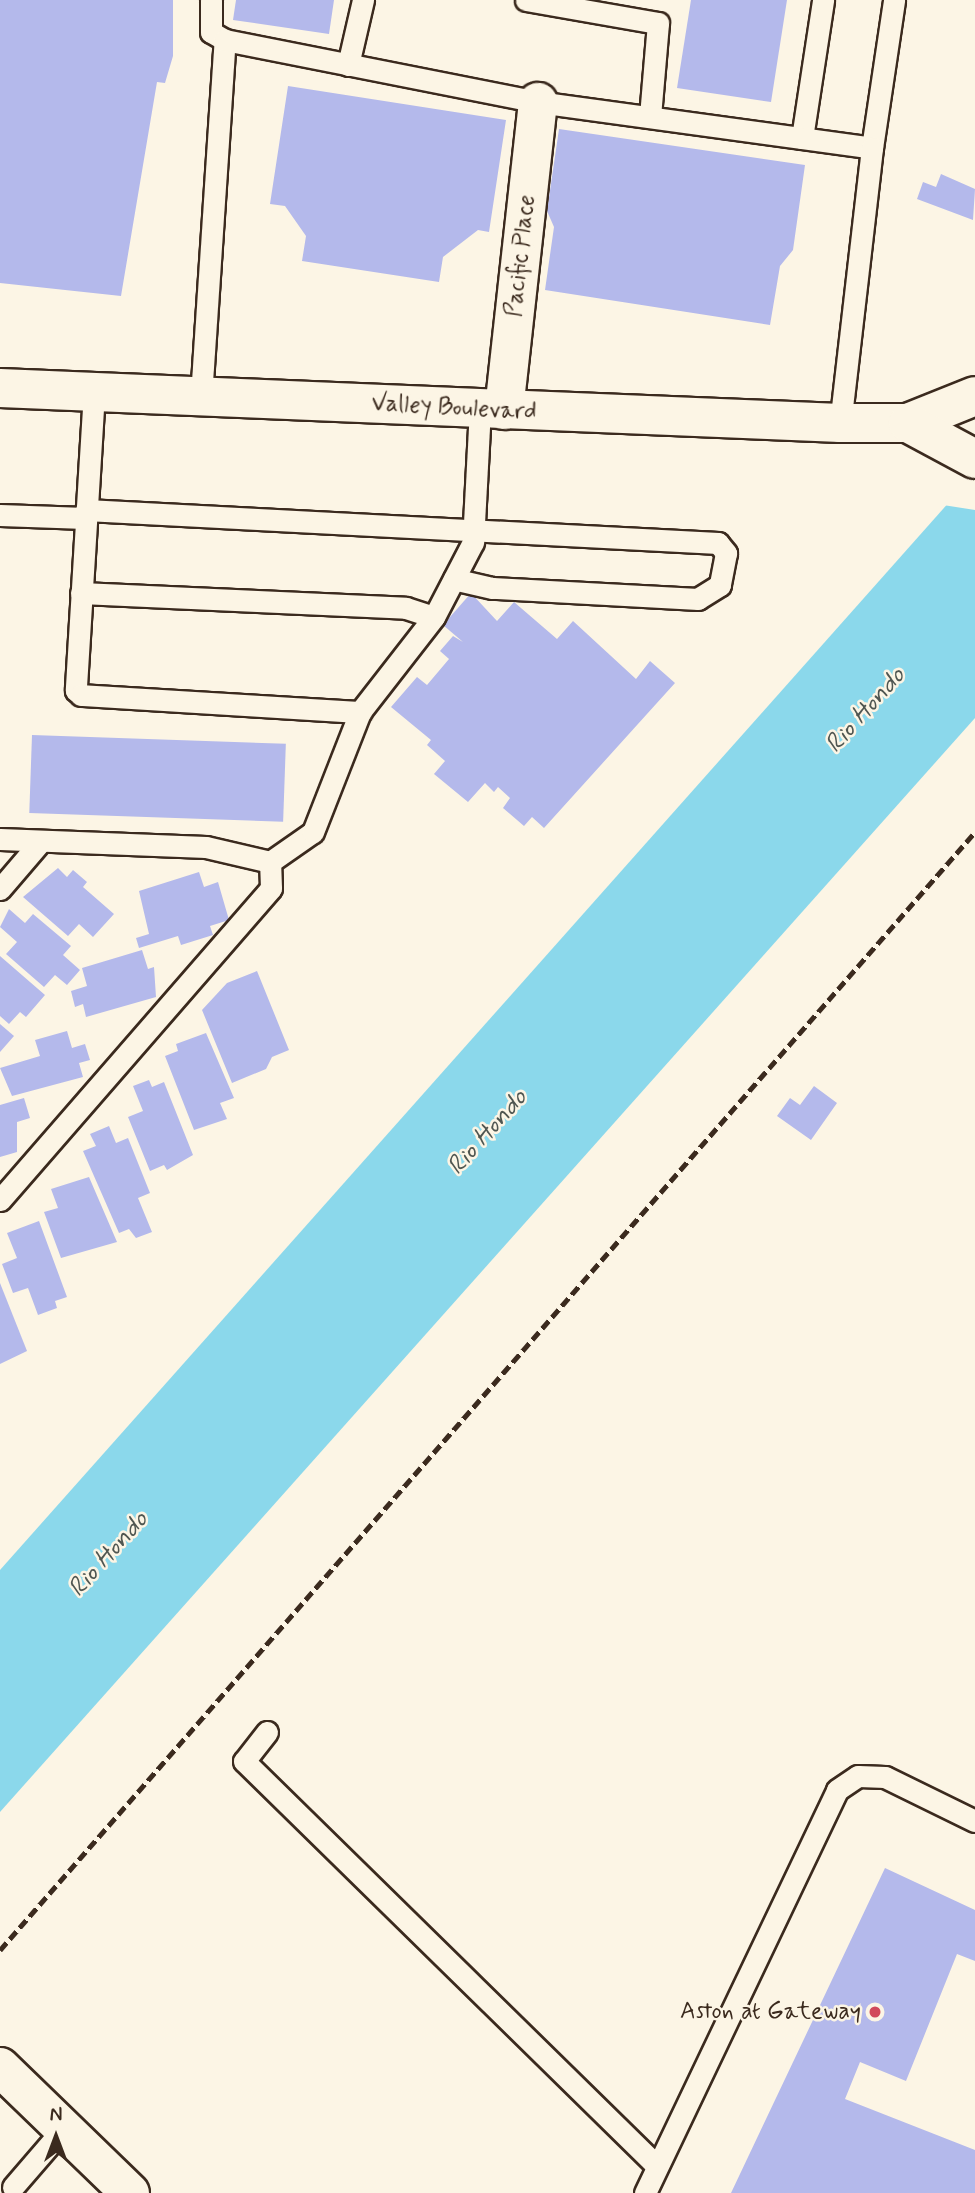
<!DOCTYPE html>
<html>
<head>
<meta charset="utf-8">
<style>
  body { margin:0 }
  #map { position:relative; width:975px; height:2193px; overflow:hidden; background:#fcf5e5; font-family:Mynerve,sans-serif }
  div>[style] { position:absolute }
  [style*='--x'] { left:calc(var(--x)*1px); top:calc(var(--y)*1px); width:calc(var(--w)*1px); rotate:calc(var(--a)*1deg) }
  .water>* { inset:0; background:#8bd8eb }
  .pier>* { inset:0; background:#fcf5e5 }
  .building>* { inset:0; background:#b4b9eb; transform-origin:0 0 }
  .roads { filter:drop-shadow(2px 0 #3b2a1e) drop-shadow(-2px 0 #3b2a1e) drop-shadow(0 2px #3b2a1e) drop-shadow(0 -2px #3b2a1e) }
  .service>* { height:21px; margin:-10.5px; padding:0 10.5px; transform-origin:10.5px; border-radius:10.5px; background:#fcf5e5 }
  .minor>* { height:38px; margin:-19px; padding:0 19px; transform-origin:19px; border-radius:19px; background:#fcf5e5 }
  .primary>* { height:38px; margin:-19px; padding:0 19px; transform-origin:19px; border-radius:19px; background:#fcf5e5 }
  .rail>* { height:5px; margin-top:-2.5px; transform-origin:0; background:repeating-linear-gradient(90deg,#3b2a1e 0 10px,transparent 0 15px) }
  .dots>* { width:19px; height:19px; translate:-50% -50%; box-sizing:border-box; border:4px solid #fcf5e5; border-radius:50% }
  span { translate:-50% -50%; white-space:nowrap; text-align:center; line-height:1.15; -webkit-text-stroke:5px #fcf5e5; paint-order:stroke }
  .street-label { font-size:24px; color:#3b2a1e }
  .poi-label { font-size:24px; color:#3b2a1e }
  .right { translate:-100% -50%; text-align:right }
  .water-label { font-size:26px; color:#4f5651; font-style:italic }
  .north { position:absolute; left:21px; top:2102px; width:70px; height:70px; -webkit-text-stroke:5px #fcf5e5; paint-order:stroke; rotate:0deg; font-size:19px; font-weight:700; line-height:28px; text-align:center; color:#3b2a1e }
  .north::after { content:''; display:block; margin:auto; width:24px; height:32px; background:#3b2a1e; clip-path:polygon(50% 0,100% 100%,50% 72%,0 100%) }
</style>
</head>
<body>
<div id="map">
  <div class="water">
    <div style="clip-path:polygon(975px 473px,975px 718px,0 1812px,0 1570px)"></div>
  </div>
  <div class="pier">
    <div style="clip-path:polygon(975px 470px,975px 510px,943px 505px,972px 471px)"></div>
  </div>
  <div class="building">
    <div style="clip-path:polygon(0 0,173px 0,173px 56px,165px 83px,157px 82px,121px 296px,0 283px)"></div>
    <div style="clip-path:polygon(236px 0,334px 0,329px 34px,233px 20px)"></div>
    <div style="clip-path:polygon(691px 0,787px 0,771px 102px,677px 88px)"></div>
    <div style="clip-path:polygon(288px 86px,506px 120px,489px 232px,478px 230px,443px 257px,439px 282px,302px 261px,306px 236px,285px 206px,270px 204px)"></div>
    <div style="clip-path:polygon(559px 129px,805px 165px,793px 250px,780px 266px,770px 325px,545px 290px,554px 227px,547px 211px)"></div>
    <div style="clip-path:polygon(941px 174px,975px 189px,973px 220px,917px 199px,923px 182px,936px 187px)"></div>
    <div style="clip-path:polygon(471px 593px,497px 621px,514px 602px,557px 639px,573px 621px,636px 679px,650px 661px,675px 683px,544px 828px,532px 817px,524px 826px,503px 808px,510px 798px,498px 787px,494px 792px,485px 783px,468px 802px,434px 774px,445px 761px,427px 745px,431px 740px,391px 707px,417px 677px,427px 685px,449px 659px,440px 651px,453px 636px,463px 642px,443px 625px)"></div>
    <div style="left:32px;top:735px;width:254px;height:78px;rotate:2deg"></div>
    <div style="clip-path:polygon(58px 868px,67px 877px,73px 870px,87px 882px,83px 887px,114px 914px,93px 937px,79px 924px,68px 936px,23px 897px)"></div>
    <div style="clip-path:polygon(199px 872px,204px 887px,218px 882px,229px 920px,210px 926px,213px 935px,181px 945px,178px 936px,139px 948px,136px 938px,149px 934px,139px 891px)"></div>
    <div style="clip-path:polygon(9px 909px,25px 923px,33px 914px,71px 946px,63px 955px,80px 970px,67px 985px,55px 975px,44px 987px,6px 954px,17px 942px,0 927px)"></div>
    <div style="clip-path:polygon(142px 950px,148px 969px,154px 967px,156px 997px,86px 1017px,83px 1004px,75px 1007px,71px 991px,87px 986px,82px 968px)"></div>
    <div style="clip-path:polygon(0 956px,45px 995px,26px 1017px,20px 1012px,9px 1024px,0 1016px)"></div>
    <div style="clip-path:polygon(257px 971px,289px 1050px,272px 1057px,266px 1069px,232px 1083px,202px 1010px,227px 983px)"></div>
    <div style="clip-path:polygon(0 1024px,14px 1036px,0 1052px)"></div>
    <div style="clip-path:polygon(67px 1031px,72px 1048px,85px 1044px,90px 1060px,79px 1063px,83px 1077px,12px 1096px,0 1068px,40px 1056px,35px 1040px)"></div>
    <div style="clip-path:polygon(206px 1033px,234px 1098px,220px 1103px,227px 1119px,194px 1130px,165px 1056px,178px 1051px,176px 1044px)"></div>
    <div style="clip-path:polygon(149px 1080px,152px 1087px,164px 1082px,193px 1155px,167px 1170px,164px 1165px,150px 1171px,128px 1117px,143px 1111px,133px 1086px)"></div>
    <div style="clip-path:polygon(814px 1086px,837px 1103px,811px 1140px,777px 1116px,790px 1098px,800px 1105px)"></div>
    <div style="clip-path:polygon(24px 1098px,30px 1118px,17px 1122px,17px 1152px,0 1157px,0 1105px)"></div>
    <div style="clip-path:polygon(109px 1126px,116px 1143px,128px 1138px,150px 1193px,138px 1198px,152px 1232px,136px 1238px,129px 1229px,119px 1233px,83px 1151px,96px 1146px,90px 1134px)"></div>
    <div style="clip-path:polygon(89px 1177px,117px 1242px,61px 1258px,44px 1212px,58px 1208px,51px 1189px)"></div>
    <div style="clip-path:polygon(39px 1221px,67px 1297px,55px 1301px,57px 1308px,38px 1315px,28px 1288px,13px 1293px,2px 1264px,17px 1258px,7px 1233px)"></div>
    <div style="clip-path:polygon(0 1283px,27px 1351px,0 1364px)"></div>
    <div style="clip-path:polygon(885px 1868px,975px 1910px,975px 1961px,957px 1954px,906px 2081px,860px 2062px,845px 2099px,975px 2150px,975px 2193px,731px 2193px)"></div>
  </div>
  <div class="roads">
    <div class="service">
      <div style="--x:211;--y:0;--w:32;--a:90"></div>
      <div style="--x:211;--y:32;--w:16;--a:30"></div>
      <div style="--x:526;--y:0;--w:134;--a:9.9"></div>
      <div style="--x:658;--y:23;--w:94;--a:94.9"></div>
      <div style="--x:348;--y:65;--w:67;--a:-77"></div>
      <div style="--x:802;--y:138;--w:140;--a:-81.3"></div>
      <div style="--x:872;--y:148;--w:150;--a:-81.5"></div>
      <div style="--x:94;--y:392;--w:299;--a:93.5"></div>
      <div style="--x:76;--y:690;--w:7;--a:45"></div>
      <div style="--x:81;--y:695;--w:280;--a:3.5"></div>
      <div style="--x:360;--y:712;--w:120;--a:-52.1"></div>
      <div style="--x:434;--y:617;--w:85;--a:-62.5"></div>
      <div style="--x:473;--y:542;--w:133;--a:-87"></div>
      <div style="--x:201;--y:397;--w:358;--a:-86.2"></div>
      <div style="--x:225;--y:40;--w:319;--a:11.2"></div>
      <div style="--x:538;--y:102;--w:337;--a:7.8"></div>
      <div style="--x:872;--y:148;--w:277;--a:96.6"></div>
      <div style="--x:86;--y:510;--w:633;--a:2.99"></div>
      <div style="--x:718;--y:543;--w:13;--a:51"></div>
      <div style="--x:726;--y:553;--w:33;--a:101"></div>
      <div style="--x:720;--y:585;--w:26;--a:148"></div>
      <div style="--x:698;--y:599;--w:206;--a:-176.9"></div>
      <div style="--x:492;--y:588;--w:39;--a:-167"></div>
      <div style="--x:0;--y:515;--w:85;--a:2"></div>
      <div style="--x:81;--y:593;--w:325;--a:2.6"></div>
      <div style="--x:406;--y:608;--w:29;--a:18"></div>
      <div style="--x:0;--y:839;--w:206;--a:2.2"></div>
      <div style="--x:206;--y:847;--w:66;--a:13.2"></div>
      <div style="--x:270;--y:862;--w:52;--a:-34.9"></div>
      <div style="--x:313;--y:832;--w:129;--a:-68.6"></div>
      <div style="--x:0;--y:889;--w:63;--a:-49.5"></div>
      <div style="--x:0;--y:1200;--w:413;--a:-49"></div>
      <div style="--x:271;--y:888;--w:26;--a:-92"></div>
      <div style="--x:267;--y:1732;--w:37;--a:128"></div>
      <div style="--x:244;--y:1761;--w:578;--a:44.44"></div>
      <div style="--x:13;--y:2187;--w:78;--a:-49.2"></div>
      <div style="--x:645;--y:2193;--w:446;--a:-64.5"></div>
      <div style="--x:837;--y:1790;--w:25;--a:-34"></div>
      <div style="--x:858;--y:1776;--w:27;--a:2"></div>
      <div style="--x:885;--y:1777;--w:100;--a:26.1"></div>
    </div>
    <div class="minor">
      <div style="--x:504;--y:410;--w:310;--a:-83.7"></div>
      <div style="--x:0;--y:2067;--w:181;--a:44.1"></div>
    </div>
    <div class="primary">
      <div style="--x:0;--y:388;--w:841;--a:2.39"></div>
      <div style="--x:840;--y:423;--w:68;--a:0"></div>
      <div style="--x:908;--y:423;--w:72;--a:-21.9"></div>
      <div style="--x:908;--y:423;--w:76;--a:28.2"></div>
    </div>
  </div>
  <div class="rail">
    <div style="--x:0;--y:1950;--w:1483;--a:-48.91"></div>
  </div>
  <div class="dots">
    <div style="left:875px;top:2012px;background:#d1495b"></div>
  </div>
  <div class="street-label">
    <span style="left:521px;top:256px;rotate:-84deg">Pacific Place</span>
    <span style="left:454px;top:408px;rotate:3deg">Valley Boulevard</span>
  </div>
  <div class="poi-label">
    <span class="right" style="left:861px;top:2012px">Aston at Gateway</span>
  </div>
  <div class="water-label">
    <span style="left:866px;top:711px;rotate:-48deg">Rio Hondo</span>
    <span style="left:488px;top:1133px;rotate:-48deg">Rio Hondo</span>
    <span style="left:109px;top:1555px;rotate:-48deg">Rio Hondo</span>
  </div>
  <div class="north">N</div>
</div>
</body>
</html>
